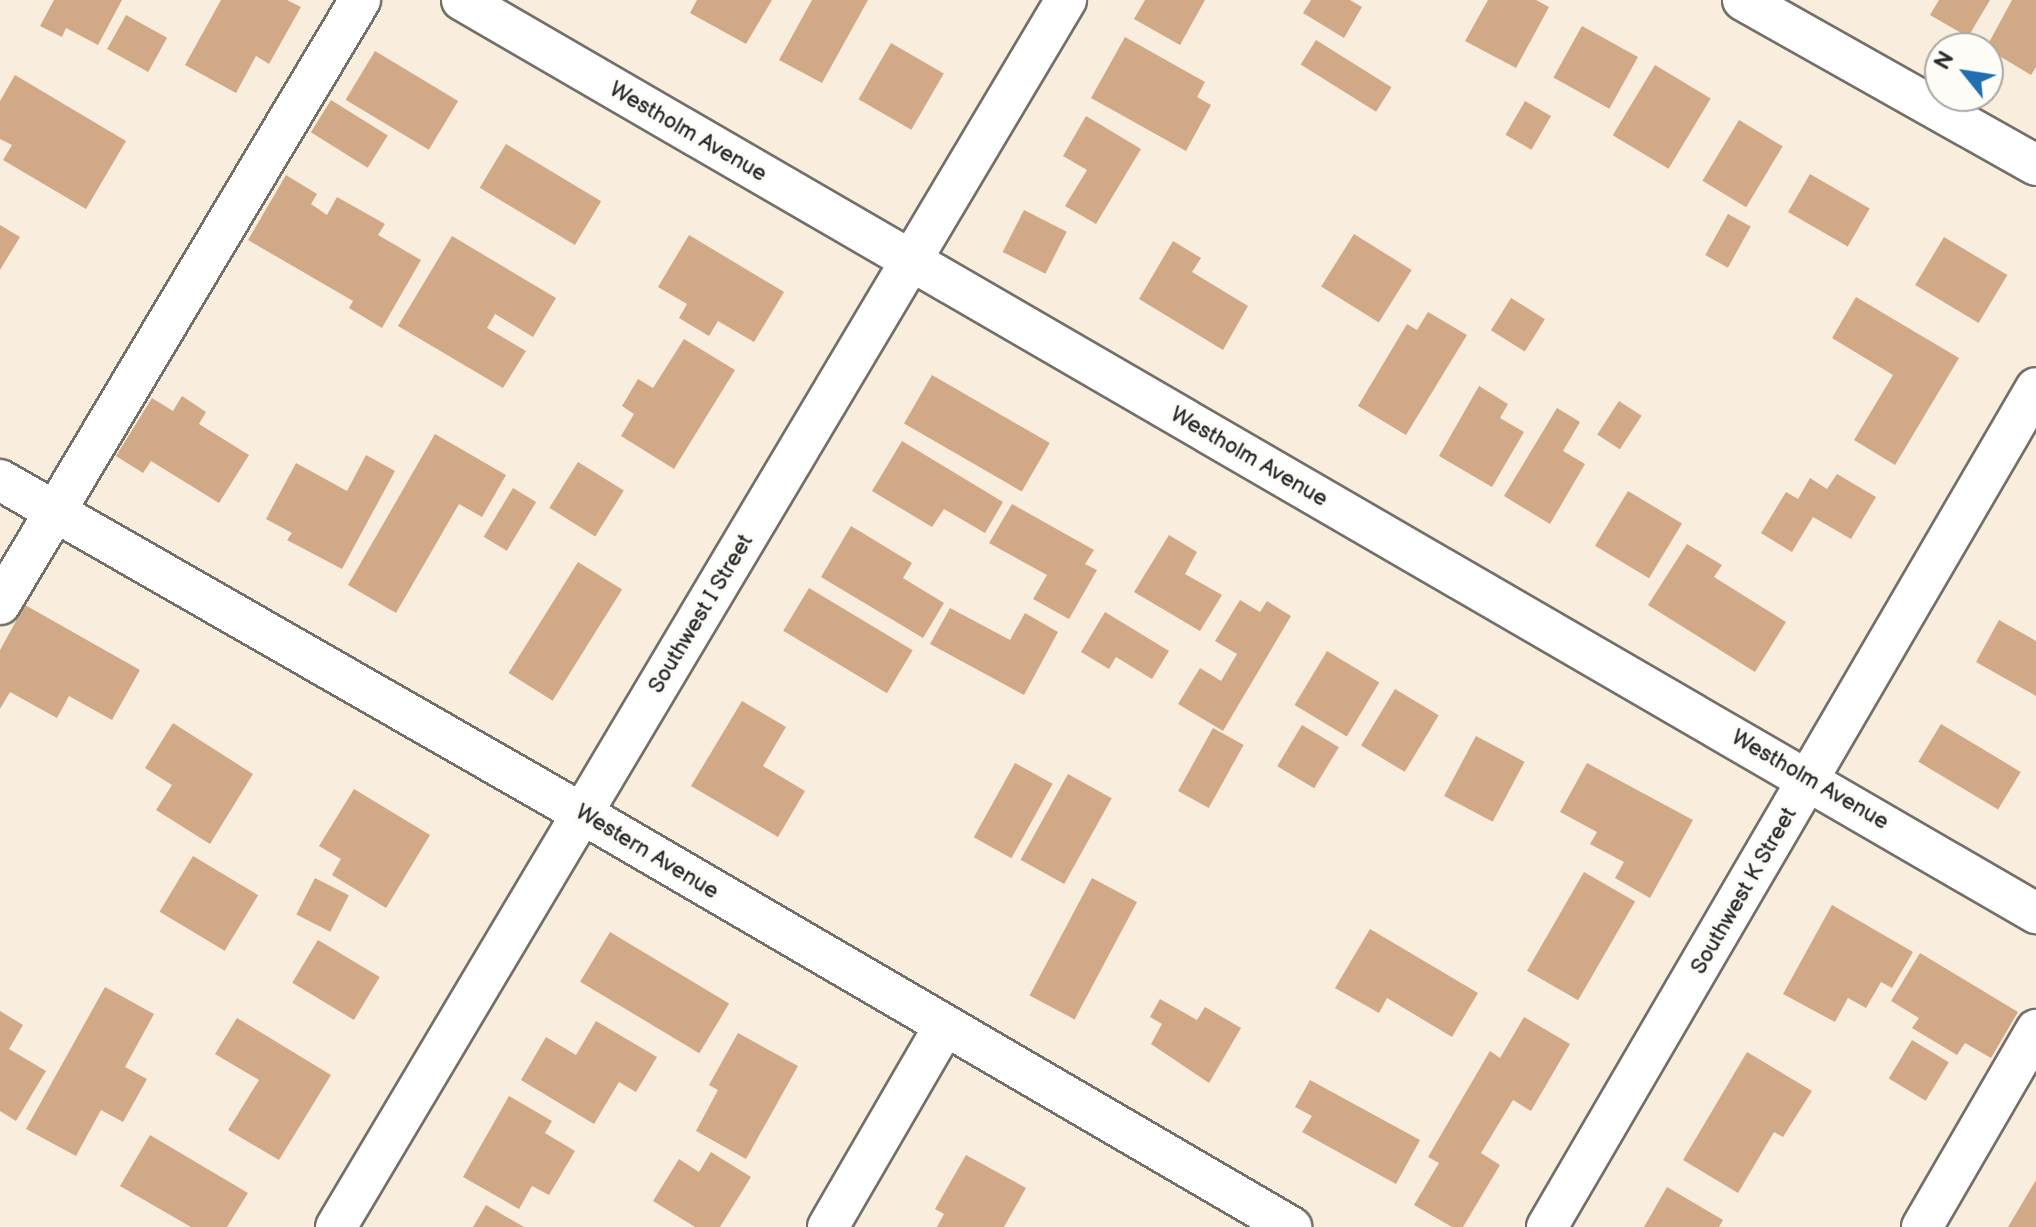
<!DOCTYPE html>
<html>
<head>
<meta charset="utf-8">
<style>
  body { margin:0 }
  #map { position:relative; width:2036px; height:1227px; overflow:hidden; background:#f9eddd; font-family:"Balsamiq Sans",sans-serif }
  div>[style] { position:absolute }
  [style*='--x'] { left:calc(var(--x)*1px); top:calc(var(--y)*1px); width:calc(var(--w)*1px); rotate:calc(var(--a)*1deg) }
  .building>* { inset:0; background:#d2a987; transform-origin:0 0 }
  .roads { filter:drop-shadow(2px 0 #736f69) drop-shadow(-2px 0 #736f69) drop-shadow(0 2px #736f69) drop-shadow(0 -2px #736f69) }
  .minor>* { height:40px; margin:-20px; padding:0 20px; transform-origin:20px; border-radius:20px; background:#fff }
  span { translate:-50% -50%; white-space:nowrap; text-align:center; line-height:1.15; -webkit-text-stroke:7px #fdfcf7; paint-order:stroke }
  .street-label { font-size:22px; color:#2b2b2b }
  .north { position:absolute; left:1924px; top:32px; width:80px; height:80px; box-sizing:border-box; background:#fdfcf7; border:2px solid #a9a8a5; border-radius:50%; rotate:300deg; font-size:22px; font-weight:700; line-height:32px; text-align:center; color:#2b2b2b }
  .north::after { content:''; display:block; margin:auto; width:28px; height:36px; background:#1f6fb2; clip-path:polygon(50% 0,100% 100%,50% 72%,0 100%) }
</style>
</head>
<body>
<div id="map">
  <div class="building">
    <div style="clip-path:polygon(54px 0,122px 0,98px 45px,66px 28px,62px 37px,40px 26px)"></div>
    <div style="clip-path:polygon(221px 0,287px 0,301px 7px,269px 64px,256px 56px,236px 93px,185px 65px)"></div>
    <div style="clip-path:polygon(697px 0,772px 0,746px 44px,690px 13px)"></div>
    <div style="clip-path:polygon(812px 0,868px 0,822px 83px,779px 60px)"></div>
    <div style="clip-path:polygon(1145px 0,1205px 0,1180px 45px,1134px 19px)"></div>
    <div style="clip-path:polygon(1311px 0,1350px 0,1362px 7px,1344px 38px,1303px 13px)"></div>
    <div style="clip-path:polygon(1488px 0,1536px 0,1549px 7px,1516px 68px,1465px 41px)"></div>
    <div style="clip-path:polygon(1939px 0,1990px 0,1968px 37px,1930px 15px)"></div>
    <div style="clip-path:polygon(2012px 0,2036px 0,2036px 67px,2031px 75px,1986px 48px)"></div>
    <div style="left:126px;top:15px;width:47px;height:39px;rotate:29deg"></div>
    <div style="left:1582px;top:26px;width:64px;height:59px;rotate:29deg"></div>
    <div style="clip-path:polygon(1125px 37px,1205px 82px,1197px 97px,1211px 105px,1186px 151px,1091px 98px)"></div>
    <div style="left:1316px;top:40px;width:89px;height:29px;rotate:32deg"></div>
    <div style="left:891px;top:43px;width:61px;height:65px;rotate:30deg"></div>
    <div style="left:375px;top:51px;width:97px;height:57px;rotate:31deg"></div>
    <div style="left:1655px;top:65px;width:65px;height:82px;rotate:31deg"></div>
    <div style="clip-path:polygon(15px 75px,126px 141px,86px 209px,3px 160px,12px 145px,0 139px,0 101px)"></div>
    <div style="left:331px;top:100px;width:67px;height:38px;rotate:32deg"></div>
    <div style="left:1525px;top:101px;width:30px;height:39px;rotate:30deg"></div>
    <div style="clip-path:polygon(1086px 116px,1141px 149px,1096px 224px,1065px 206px,1087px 170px,1063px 156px)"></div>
    <div style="left:1739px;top:120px;width:51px;height:71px;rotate:31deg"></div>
    <div style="left:506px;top:144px;width:111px;height:51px;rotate:31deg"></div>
    <div style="left:1810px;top:174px;width:69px;height:44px;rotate:30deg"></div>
    <div style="clip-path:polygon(286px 175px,317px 194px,311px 204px,327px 215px,337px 197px,385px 224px,378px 235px,421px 260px,382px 328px,349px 308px,353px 301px,248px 240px)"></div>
    <div style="left:1024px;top:210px;width:48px;height:47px;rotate:27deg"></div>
    <div style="left:1728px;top:214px;width:26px;height:47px;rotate:29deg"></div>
    <div style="clip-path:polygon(0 225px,20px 237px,0 270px)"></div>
    <div style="left:1354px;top:234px;width:68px;height:62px;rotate:32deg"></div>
    <div style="clip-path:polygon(689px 235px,784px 292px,754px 342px,718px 321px,709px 336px,679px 318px,687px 304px,658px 287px)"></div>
    <div style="clip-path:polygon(452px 236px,556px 298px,533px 337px,495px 314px,487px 328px,526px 351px,503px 388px,398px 326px)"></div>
    <div style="left:1944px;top:237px;width:74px;height:56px;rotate:31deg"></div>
    <div style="clip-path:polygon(1173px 241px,1201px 258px,1192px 272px,1248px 306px,1223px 350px,1139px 299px)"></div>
    <div style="clip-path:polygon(1856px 297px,1959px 358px,1895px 465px,1854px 440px,1893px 375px,1832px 338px)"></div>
    <div style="left:1511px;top:298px;width:40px;height:38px;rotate:32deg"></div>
    <div style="clip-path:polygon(1428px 312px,1467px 335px,1406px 435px,1358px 406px,1407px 324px,1417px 330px)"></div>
    <div style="clip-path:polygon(684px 339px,735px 370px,674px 469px,621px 436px,634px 414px,622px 406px,638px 379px,653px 388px)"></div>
    <div style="left:932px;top:375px;width:136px;height:56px;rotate:30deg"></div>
    <div style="clip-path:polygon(1479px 386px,1508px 404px,1500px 418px,1524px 432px,1492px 487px,1439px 456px)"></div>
    <div style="clip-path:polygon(182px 396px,206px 412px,199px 424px,249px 455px,219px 503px,151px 461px,143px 473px,116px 456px,152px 398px,173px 411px)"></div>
    <div style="left:1619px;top:401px;width:27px;height:40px;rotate:33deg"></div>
    <div style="clip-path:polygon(1557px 408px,1580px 422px,1563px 451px,1585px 464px,1550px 524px,1504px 496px)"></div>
    <div style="clip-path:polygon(435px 434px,506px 475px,482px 517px,459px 504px,396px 613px,348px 585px)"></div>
    <div style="clip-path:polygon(902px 441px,1003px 502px,985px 533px,944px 509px,932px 527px,872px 491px)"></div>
    <div style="clip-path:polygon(366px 455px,395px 471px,342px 569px,287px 540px,292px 533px,266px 519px,296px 463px,347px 491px)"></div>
    <div style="left:578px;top:462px;width:54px;height:54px;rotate:32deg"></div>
    <div style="clip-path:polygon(1837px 474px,1876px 497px,1851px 539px,1813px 517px,1792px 552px,1761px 533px,1786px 492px,1798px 499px,1810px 478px,1827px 489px)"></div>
    <div style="left:513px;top:488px;width:27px;height:57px;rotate:31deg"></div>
    <div style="left:1628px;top:491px;width:63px;height:64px;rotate:31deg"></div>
    <div style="clip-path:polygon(1012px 504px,1094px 550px,1085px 564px,1097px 570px,1069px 619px,1033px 599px,1047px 575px,989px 543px)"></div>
    <div style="clip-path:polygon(851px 526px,912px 563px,903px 578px,944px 603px,923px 638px,821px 577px)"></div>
    <div style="clip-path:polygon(1169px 535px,1197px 552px,1185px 574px,1222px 595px,1200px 631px,1134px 592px)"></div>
    <div style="clip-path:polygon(1687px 544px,1722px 565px,1714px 577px,1786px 622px,1755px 672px,1648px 605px)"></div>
    <div style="left:578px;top:562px;width:52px;height:131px;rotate:32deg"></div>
    <div style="left:809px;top:588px;width:121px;height:50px;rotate:31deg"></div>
    <div style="clip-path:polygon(1240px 600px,1260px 612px,1267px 601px,1291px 616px,1223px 731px,1178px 704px,1200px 668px,1221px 681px,1237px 654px,1215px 641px)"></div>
    <div style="clip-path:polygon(25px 605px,140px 670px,112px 720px,69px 696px,57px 718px,10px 692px,0 709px,0 650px)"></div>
    <div style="clip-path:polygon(950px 608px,1010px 640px,1025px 613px,1058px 632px,1024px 695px,930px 644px)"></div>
    <div style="clip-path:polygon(1105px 612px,1169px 651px,1152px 679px,1116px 657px,1109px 669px,1081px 652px)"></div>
    <div style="clip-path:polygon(1999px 620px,2036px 641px,2036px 696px,1976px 662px)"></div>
    <div style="left:1327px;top:651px;width:61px;height:63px;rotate:31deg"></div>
    <div style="left:1395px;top:689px;width:51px;height:66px;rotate:31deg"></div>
    <div style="clip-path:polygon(742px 701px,786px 727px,763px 766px,805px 791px,778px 837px,691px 786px)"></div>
    <div style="clip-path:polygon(173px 723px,253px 774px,210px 844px,156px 810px,172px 785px,145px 768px)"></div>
    <div style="left:1941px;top:724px;width:93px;height:44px;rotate:31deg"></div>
    <div style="left:1302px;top:725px;width:43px;height:48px;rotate:31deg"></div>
    <div style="left:1213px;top:728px;width:35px;height:72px;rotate:29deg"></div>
    <div style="left:1476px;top:736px;width:55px;height:68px;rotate:28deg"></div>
    <div style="left:1015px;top:763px;width:43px;height:85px;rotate:29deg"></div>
    <div style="clip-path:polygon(1587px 763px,1693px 820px,1650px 898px,1615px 878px,1624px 862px,1590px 844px,1597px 832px,1560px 812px)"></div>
    <div style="left:1068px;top:774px;width:50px;height:98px;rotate:29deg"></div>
    <div style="clip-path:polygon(354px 789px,430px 835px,386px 908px,332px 875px,341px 859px,319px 846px)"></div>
    <div style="left:193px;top:856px;width:76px;height:65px;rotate:31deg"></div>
    <div style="left:1584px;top:872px;width:59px;height:114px;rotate:30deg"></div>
    <div style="left:315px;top:878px;width:38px;height:41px;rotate:27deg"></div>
    <div style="left:1092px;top:878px;width:51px;height:133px;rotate:28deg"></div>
    <div style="clip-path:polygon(1832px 905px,1913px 952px,1892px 988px,1881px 982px,1866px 1008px,1848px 998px,1835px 1022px,1783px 994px)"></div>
    <div style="clip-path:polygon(1370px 929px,1478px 993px,1452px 1037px,1387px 998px,1379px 1013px,1335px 988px)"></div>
    <div style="left:610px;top:932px;width:139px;height:58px;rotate:31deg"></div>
    <div style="left:318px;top:940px;width:72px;height:50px;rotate:31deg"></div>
    <div style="clip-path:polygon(1920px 953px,2018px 1012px,1991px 1058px,1965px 1043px,1957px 1055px,1912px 1028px,1919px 1018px,1891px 1001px)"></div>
    <div style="clip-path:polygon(105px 987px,154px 1014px,125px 1067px,147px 1079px,123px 1122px,101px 1110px,76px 1156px,26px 1129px)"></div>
    <div style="clip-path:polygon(1160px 999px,1197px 1020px,1205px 1007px,1241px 1028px,1209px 1083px,1151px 1044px,1162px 1024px,1150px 1017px)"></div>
    <div style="clip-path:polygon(0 1011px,23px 1025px,9px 1049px,46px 1071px,16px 1121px,0 1111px)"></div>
    <div style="clip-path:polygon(1524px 1017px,1570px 1044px,1531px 1111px,1513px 1100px,1481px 1153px,1500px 1165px,1463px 1227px,1452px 1227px,1414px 1205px,1439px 1163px,1428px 1157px,1490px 1051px,1500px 1058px)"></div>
    <div style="clip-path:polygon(237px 1018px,331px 1075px,279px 1160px,228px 1130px,259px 1080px,215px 1054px)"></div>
    <div style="clip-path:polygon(596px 1021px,657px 1057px,636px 1092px,619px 1082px,594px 1124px,521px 1080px,546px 1037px,576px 1055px)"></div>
    <div style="clip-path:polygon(738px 1033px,798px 1066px,746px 1159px,696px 1131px,718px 1090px,709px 1085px)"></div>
    <div style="left:1912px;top:1040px;width:43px;height:45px;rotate:31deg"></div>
    <div style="clip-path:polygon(1747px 1052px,1812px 1091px,1783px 1137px,1774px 1132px,1738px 1193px,1683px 1160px)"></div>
    <div style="clip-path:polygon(1310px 1080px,1420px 1140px,1396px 1184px,1302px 1132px,1312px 1116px,1295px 1107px)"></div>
    <div style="clip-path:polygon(509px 1096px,552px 1121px,545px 1133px,575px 1151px,549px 1195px,532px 1186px,519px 1209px,463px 1177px)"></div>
    <div style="clip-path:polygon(150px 1135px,248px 1193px,227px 1227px,191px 1227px,120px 1186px)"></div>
    <div style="clip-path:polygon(711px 1152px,751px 1177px,720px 1227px,695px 1227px,653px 1201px,679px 1159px,699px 1172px)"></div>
    <div style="clip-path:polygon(966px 1155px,1026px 1188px,1004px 1227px,937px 1227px,944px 1214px,935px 1209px)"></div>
    <div style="clip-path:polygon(2036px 1180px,2036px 1227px,2008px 1227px)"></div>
    <div style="clip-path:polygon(1667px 1187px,1723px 1220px,1719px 1227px,1644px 1227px)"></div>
    <div style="clip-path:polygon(486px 1205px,524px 1227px,473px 1227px)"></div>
  </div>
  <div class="roads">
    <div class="minor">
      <div style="--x:462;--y:0;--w:1820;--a:30.12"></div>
      <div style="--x:1743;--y:0;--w:336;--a:29.4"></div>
      <div style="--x:0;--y:480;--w:672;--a:29.81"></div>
      <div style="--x:583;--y:814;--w:820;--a:30.26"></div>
      <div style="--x:0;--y:604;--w:703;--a:-59.2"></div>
      <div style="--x:336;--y:1227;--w:1428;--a:-59.25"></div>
      <div style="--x:828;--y:1227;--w:231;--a:-59.9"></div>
      <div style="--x:1547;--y:1227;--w:971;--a:-59.76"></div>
      <div style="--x:1922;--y:1227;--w:228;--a:-59.9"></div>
    </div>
  </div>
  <div class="street-label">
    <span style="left:688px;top:132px;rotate:30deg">Westholm Avenue</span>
    <span style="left:1249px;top:457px;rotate:30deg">Westholm Avenue</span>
    <span style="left:701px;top:614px;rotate:-59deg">Southwest I Street</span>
    <span style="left:1810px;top:780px;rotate:30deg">Westholm Avenue</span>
    <span style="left:647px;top:852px;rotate:31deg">Western Avenue</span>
    <span style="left:1744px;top:891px;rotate:-60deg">Southwest K Street</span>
  </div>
  <div class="north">N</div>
</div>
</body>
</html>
